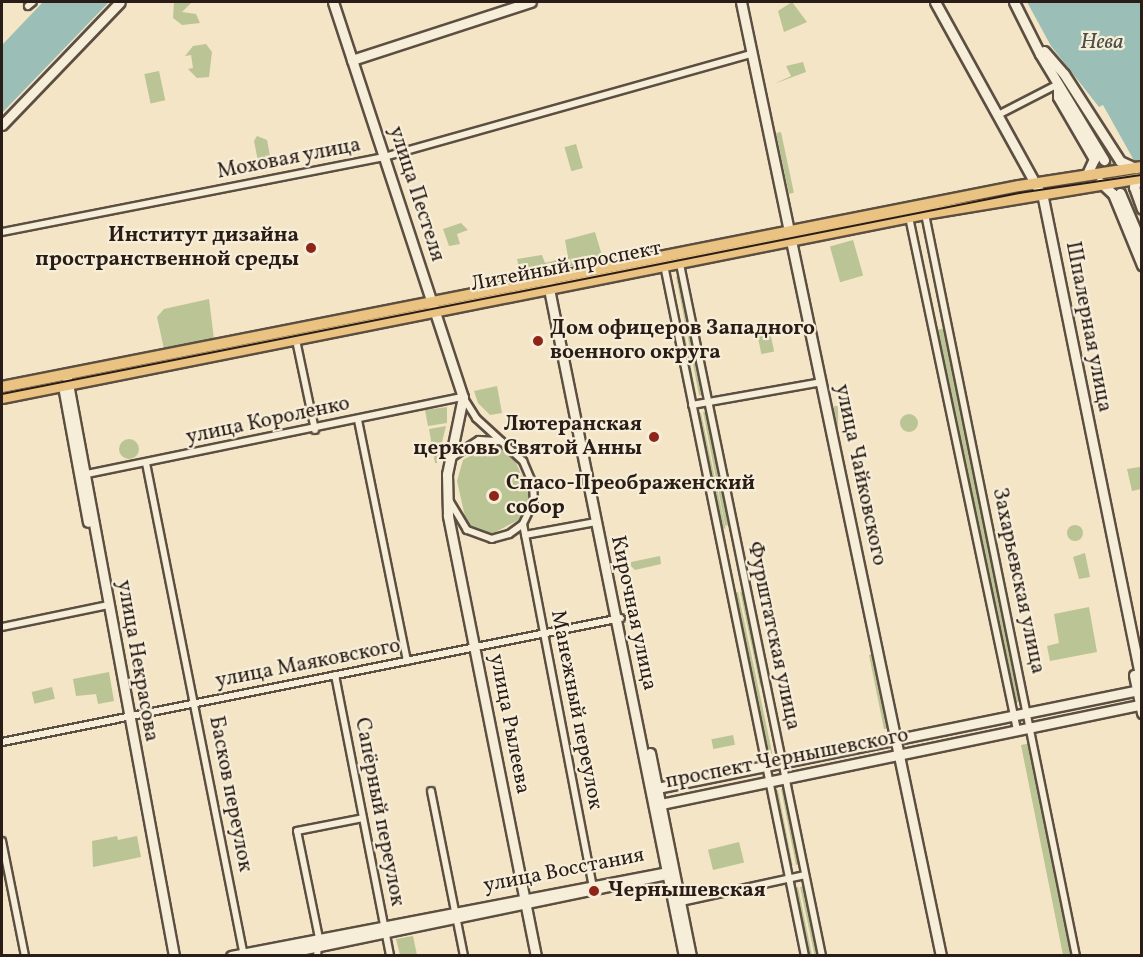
<!DOCTYPE html>
<html>
<head>
<meta charset="utf-8">
<style>
  body { margin:0 }
  #map { position:relative; width:1143px; height:957px; overflow:hidden; background:#f3e5c5; font-family:Vollkorn,serif }
  div>[style] { position:absolute }
  [style*='--x'] { left:calc(var(--x)*1px); top:calc(var(--y)*1px); width:calc(var(--w)*1px); rotate:calc(var(--a)*1deg) }
  .green>* { inset:0; background:#bbc494; transform-origin:0 0 }
  .round { border-radius:50% }
  .water>* { inset:0; background:#9bbfb7 }
  .secondary-tunnel>* { height:9px; margin-top:-4.5px; transform-origin:0; background:repeating-linear-gradient(90deg,#cbbda2 0 9px,transparent 0 13.5px) }
  .roads { filter:drop-shadow(2px 0 #5c4f42) drop-shadow(-2px 0 #5c4f42) drop-shadow(0 2px #5c4f42) drop-shadow(0 -2px #5c4f42) }
  .street>* { height:6px; margin:-3px; padding:0 3px; transform-origin:3px; border-radius:3px; background:#f7eed9 }
  .secondary>* { height:9px; margin:-4.5px; padding:0 4.5px; transform-origin:4.5px; border-radius:4.5px; background:#f7eed9 }
  .primary>* { height:10px; margin:-5px; padding:0 5px; transform-origin:5px; border-radius:5px; background:#eac282 }
  .tram>* { height:1.5px; margin:-0.75px; padding:0 0.75px; transform-origin:0.75px; border-radius:0.75px; background:#2a1d17 }
  .dots>* { width:16px; height:16px; translate:-50% -50%; box-sizing:border-box; border:3px solid #f7eed9; border-radius:50% }
  span { translate:-50% -50%; white-space:nowrap; text-align:center; line-height:1.15; -webkit-text-stroke:4.5px #f7eed9; paint-order:stroke }
  .street-label { font-size:21px; color:#2a1d17 }
  .poi-label { font-size:21px; color:#2a1d17; font-weight:700 }
  .right { translate:-100% -50%; text-align:right }
  .left { translate:0 -50%; text-align:left }
  .water-label { font-size:22px; color:#4c4e47; font-style:italic }
  .frame { position:absolute; inset:0; border:3px solid #2a1d17; pointer-events:none }
</style>
</head>
<body>
<div id="map">
  <div class="green">
    <div style="clip-path:polygon(174px 2px,192px 2px,182px 12px,196px 14px,200px 23px,182px 25px,173px 18px)"></div>
    <div style="clip-path:polygon(792px 2px,807px 22px,784px 32px,778px 11px)"></div>
    <div style="clip-path:polygon(206px 44px,212px 52px,209px 77px,197px 78px,188px 69px,193px 68px,191px 55px,185px 56px,193px 46px)"></div>
    <div style="clip-path:polygon(803px 62px,806px 72px,774px 84px,791px 76px,786px 66px)"></div>
    <div style="left:159px;top:71px;width:30px;height:15px;rotate:78deg"></div>
    <div style="left:781px;top:132px;width:62px;height:5px;rotate:78deg"></div>
    <div style="clip-path:polygon(257px 136px,267px 140px,270px 156px,267px 162px,258px 161px,254px 141px)"></div>
    <div style="left:576px;top:144px;width:25px;height:12px;rotate:74deg"></div>
    <div style="clip-path:polygon(461px 223px,468px 230px,457px 234px,460px 244px,449px 246px,443px 229px)"></div>
    <div style="clip-path:polygon(595px 232px,603px 259px,521px 277px,517px 259px,542px 255px,545px 263px,568px 257px,565px 240px)"></div>
    <div style="left:853px;top:240px;width:37px;height:24px;rotate:74deg"></div>
    <div style="left:680px;top:276px;width:121px;height:4px;rotate:79deg"></div>
    <div style="clip-path:polygon(209px 299px,214px 339px,164px 349px,157px 317px,164px 309px)"></div>
    <div style="left:683px;top:326px;width:72px;height:4px;rotate:79deg"></div>
    <div style="left:769px;top:327px;width:25px;height:13px;rotate:78deg"></div>
    <div style="clip-path:polygon(946px 328px,1022px 701px,1014px 703px,936px 330px)"></div>
    <div style="clip-path:polygon(497px 386px,502px 413px,490px 415px,478px 403px,474px 391px)"></div>
    <div style="left:834px;top:406px;width:4px;height:65px"></div>
    <div style="clip-path:polygon(447px 407px,447px 423px,428px 426px,425px 410px)"></div>
    <div style="left:708px;top:411px;width:116px;height:5px;rotate:79deg"></div>
    <div style="left:701px;top:413px;width:118px;height:5px;rotate:78deg"></div>
    <div class="round" style="left:900px;top:414px;width:18px;height:18px"></div>
    <div style="clip-path:polygon(446px 426px,437px 463px,435px 463px,429px 429px)"></div>
    <div class="round" style="left:119px;top:439px;width:20px;height:20px"></div>
    <div style="clip-path:polygon(487px 446px,503px 449px,514px 458px,529px 493px,527px 507px,518px 520px,492px 534px,477px 531px,466px 521px,457px 481px,463px 460px)"></div>
    <div style="clip-path:polygon(1140px 467px,1141px 489px,1132px 491px,1127px 469px)"></div>
    <div class="round" style="left:1067px;top:525px;width:16px;height:16px"></div>
    <div style="clip-path:polygon(1085px 553px,1090px 577px,1079px 579px,1073px 557px)"></div>
    <div style="clip-path:polygon(660px 556px,661px 564px,635px 570px,631px 566px,631px 562px)"></div>
    <div style="left:744px;top:591px;width:96px;height:4px;rotate:78deg"></div>
    <div style="left:738px;top:592px;width:165px;height:5px;rotate:78deg"></div>
    <div style="clip-path:polygon(1089px 607px,1097px 652px,1050px 661px,1047px 646px,1059px 643px,1054px 614px)"></div>
    <div style="clip-path:polygon(874px 654px,890px 728px,884px 729px,869px 655px)"></div>
    <div style="clip-path:polygon(109px 672px,114px 701px,98px 704px,96px 694px,76px 696px,73px 679px)"></div>
    <div style="left:52px;top:687px;width:12px;height:21px;rotate:76deg"></div>
    <div style="left:733px;top:735px;width:10px;height:22px;rotate:79deg"></div>
    <div style="clip-path:polygon(1032px 743px,1072px 955px,1063px 955px,1021px 745px)"></div>
    <div style="clip-path:polygon(781px 789px,785px 789px,801px 864px,796px 865px)"></div>
    <div style="left:778px;top:790px;width:77px;height:4px;rotate:79deg"></div>
    <div style="clip-path:polygon(117px 836px,118px 840px,137px 836px,141px 857px,93px 867px,92px 841px)"></div>
    <div style="left:739px;top:842px;width:21px;height:32px;rotate:76deg"></div>
    <div style="left:805px;top:886px;width:71px;height:5px;rotate:78deg"></div>
    <div style="clip-path:polygon(798px 887px,812px 955px,807px 955px,794px 888px)"></div>
    <div style="clip-path:polygon(413px 936px,417px 955px,400px 955px,396px 939px)"></div>
  </div>
  <div class="water">
    <div style="clip-path:polygon(43px 2px,109px 2px,2px 113px,2px 45px)"></div>
    <div style="clip-path:polygon(1027px 2px,1141px 2px,1141px 173px,1103px 105px,1099px 107px,1051px 46px)"></div>
  </div>
  <div class="secondary-tunnel">
    <div style="--x:1109;--y:159;--w:37;--a:63"></div>
  </div>
  <div class="roads">
    <div class="street">
      <div style="--x:28;--y:6;--w:6;--a:-39"></div>
      <div style="--x:1000;--y:114;--w:65;--a:-27.3"></div>
      <div style="--x:925;--y:214;--w:757;--a:78.5"></div>
      <div style="--x:909;--y:217;--w:524;--a:78.11"></div>
      <div style="--x:2;--y:232;--w:389;--a:-11.1"></div>
      <div style="--x:384;--y:157;--w:383;--a:-15.7"></div>
      <div style="--x:680;--y:264;--w:706;--a:78.4"></div>
      <div style="--x:664;--y:265;--w:705;--a:78.47"></div>
      <div style="--x:296;--y:340;--w:92;--a:78.1"></div>
      <div style="--x:692;--y:405;--w:132;--a:-10"></div>
      <div style="--x:358;--y:420;--w:246;--a:78.5"></div>
      <div style="--x:451;--y:458;--w:33;--a:-33"></div>
      <div style="--x:479;--y:440;--w:22;--a:3"></div>
      <div style="--x:146;--y:463;--w:503;--a:78.76"></div>
      <div style="--x:82;--y:475;--w:389;--a:-11.6"></div>
      <div style="--x:463;--y:397;--w:25;--a:58"></div>
      <div style="--x:476;--y:418;--w:64;--a:42.5"></div>
      <div style="--x:523;--y:461;--w:25;--a:67"></div>
      <div style="--x:533;--y:484;--w:17;--a:87"></div>
      <div style="--x:534;--y:501;--w:25;--a:116"></div>
      <div style="--x:523;--y:524;--w:17;--a:144"></div>
      <div style="--x:509;--y:534;--w:18;--a:164"></div>
      <div style="--x:492;--y:539;--w:27;--a:-160"></div>
      <div style="--x:467;--y:530;--w:35;--a:-121"></div>
      <div style="--x:523;--y:524;--w:372;--a:79.1"></div>
      <div style="--x:525;--y:535;--w:72;--a:-10.4"></div>
      <div style="--x:2;--y:627;--w:108;--a:-11.7"></div>
      <div style="--x:335;--y:675;--w:286;--a:78.9"></div>
      <div style="--x:2;--y:742;--w:631;--a:-11.33"></div>
      <div style="--x:431;--y:791;--w:168;--a:78.7"></div>
      <div style="--x:2;--y:841;--w:117;--a:78.7"></div>
      <div style="--x:681;--y:902;--w:127;--a:-12.3"></div>
      <div style="--x:317;--y:956;--w:18;--a:-84"></div>
      <div style="--x:319;--y:938;--w:109;--a:-101.6"></div>
      <div style="--x:297;--y:831;--w:67;--a:-11.1"></div>
    </div>
    <div class="secondary">
      <div style="--x:333;--y:2;--w:416;--a:71.8"></div>
      <div style="--x:463;--y:397;--w:79;--a:101.7"></div>
      <div style="--x:447;--y:474;--w:42;--a:88.6"></div>
      <div style="--x:448;--y:516;--w:449;--a:78.7"></div>
      <div style="--x:741;--y:2;--w:975;--a:78.16"></div>
      <div style="--x:935;--y:2;--w:224;--a:61.1"></div>
      <div style="--x:1043;--y:198;--w:496;--a:78.5"></div>
      <div style="--x:1014;--y:2;--w:58;--a:63.4"></div>
      <div style="--x:1040;--y:54;--w:124;--a:58.9"></div>
      <div style="--x:1044;--y:51;--w:30;--a:49"></div>
      <div style="--x:1064;--y:74;--w:103;--a:57.2"></div>
      <div style="--x:1120;--y:161;--w:17;--a:25"></div>
      <div style="--x:352;--y:60;--w:188;--a:-18"></div>
      <div style="--x:1058;--y:86;--w:11;--a:90"></div>
      <div style="--x:1058;--y:97;--w:72;--a:59.9"></div>
      <div style="--x:1094;--y:159;--w:17;--a:115"></div>
      <div style="--x:2;--y:125;--w:170;--a:-46.2"></div>
      <div style="--x:1138;--y:178;--w:10;--a:114"></div>
      <div style="--x:1134;--y:187;--w:23;--a:70"></div>
      <div style="--x:1100;--y:182;--w:18;--a:43"></div>
      <div style="--x:1113;--y:194;--w:77;--a:67.8"></div>
      <div style="--x:1120;--y:193;--w:56;--a:67.1"></div>
      <div style="--x:548;--y:284;--w:686;--a:78.56"></div>
      <div style="--x:67;--y:378;--w:588;--a:79.51"></div>
      <div style="--x:63;--y:386;--w:138;--a:79.6"></div>
      <div style="--x:1134;--y:675;--w:39;--a:78"></div>
      <div style="--x:650;--y:753;--w:207;--a:78.6"></div>
      <div style="--x:657;--y:788;--w:495;--a:-11.5"></div>
      <div style="--x:661;--y:804;--w:491;--a:-11.7"></div>
      <div style="--x:231;--y:956;--w:449;--a:-10.9"></div>
      <div style="--x:271;--y:956;--w:410;--a:-11.7"></div>
    </div>
    <div class="primary">
      <div style="--x:2;--y:387;--w:1037;--a:-11.18"></div>
      <div style="--x:1019;--y:186;--w:124;--a:-8.8"></div>
      <div style="--x:2;--y:398;--w:941;--a:-11.27"></div>
      <div style="--x:925;--y:214;--w:220;--a:-9.4"></div>
    </div>
  </div>
  <div class="tram">
    <div style="--x:2;--y:394;--w:1038;--a:-11.17"></div>
    <div style="--x:1020;--y:193;--w:123;--a:-8.4"></div>
  </div>
  <div class="dots">
    <div style="left:311px;top:248px;background:#8f2418"></div>
    <div style="left:538px;top:341px;background:#8f2418"></div>
    <div style="left:654px;top:437px;background:#8f2418"></div>
    <div style="left:494px;top:496px;background:#8f2418"></div>
    <div style="left:594px;top:891px;background:#8f2418"></div>
  </div>
  <div class="street-label">
    <span style="left:289px;top:159px;rotate:-11deg">Моховая улица</span>
    <span style="left:416px;top:194px;rotate:72deg">улица Пестеля</span>
    <span style="left:566px;top:267px;rotate:-11deg">Литейный проспект</span>
    <span style="left:1088px;top:327px;rotate:79deg">Шпалерная улица</span>
    <span style="left:268px;top:421px;rotate:-12deg">улица Короленко</span>
    <span style="left:860px;top:475px;rotate:78deg">улица Чайковского</span>
    <span style="left:1018px;top:581px;rotate:78deg">Захарьевская улица</span>
    <span style="left:633px;top:613px;rotate:78deg">Кирочная улица</span>
    <span style="left:773px;top:636px;rotate:78deg">Фурштатская улица</span>
    <span style="left:137px;top:661px;rotate:80deg">улица Некрасова</span>
    <span style="left:308px;top:664px;rotate:-11deg">улица Маяковского</span>
    <span style="left:576px;top:710px;rotate:79deg">Манежный переулок</span>
    <span style="left:509px;top:724px;rotate:79deg">улица Рылеева</span>
    <span style="left:787px;top:759px;rotate:-11deg">проспект Чернышевского</span>
    <span style="left:230px;top:794px;rotate:79deg">Басков переулок</span>
    <span style="left:379px;top:812px;rotate:79deg">Сапёрный переулок</span>
    <span style="left:564px;top:871px;rotate:-11deg">улица Восстания</span>
  </div>
  <div class="poi-label">
    <span class="right" style="left:299px;top:248px">Институт дизайна<br>пространственной среды</span>
    <span class="left" style="left:550px;top:341px">Дом офицеров Западного<br>военного округа</span>
    <span class="right" style="left:642px;top:437px">Лютеранская<br>церковь Святой Анны</span>
    <span class="left" style="left:506px;top:496px">Спасо-Преображенский<br>собор</span>
    <span class="left" style="left:608px;top:891px">Чернышевская</span>
  </div>
  <div class="water-label">
    <span style="left:1102px;top:43px">Нева</span>
  </div>
  <div class="frame"></div>
</div>
</body>
</html>
